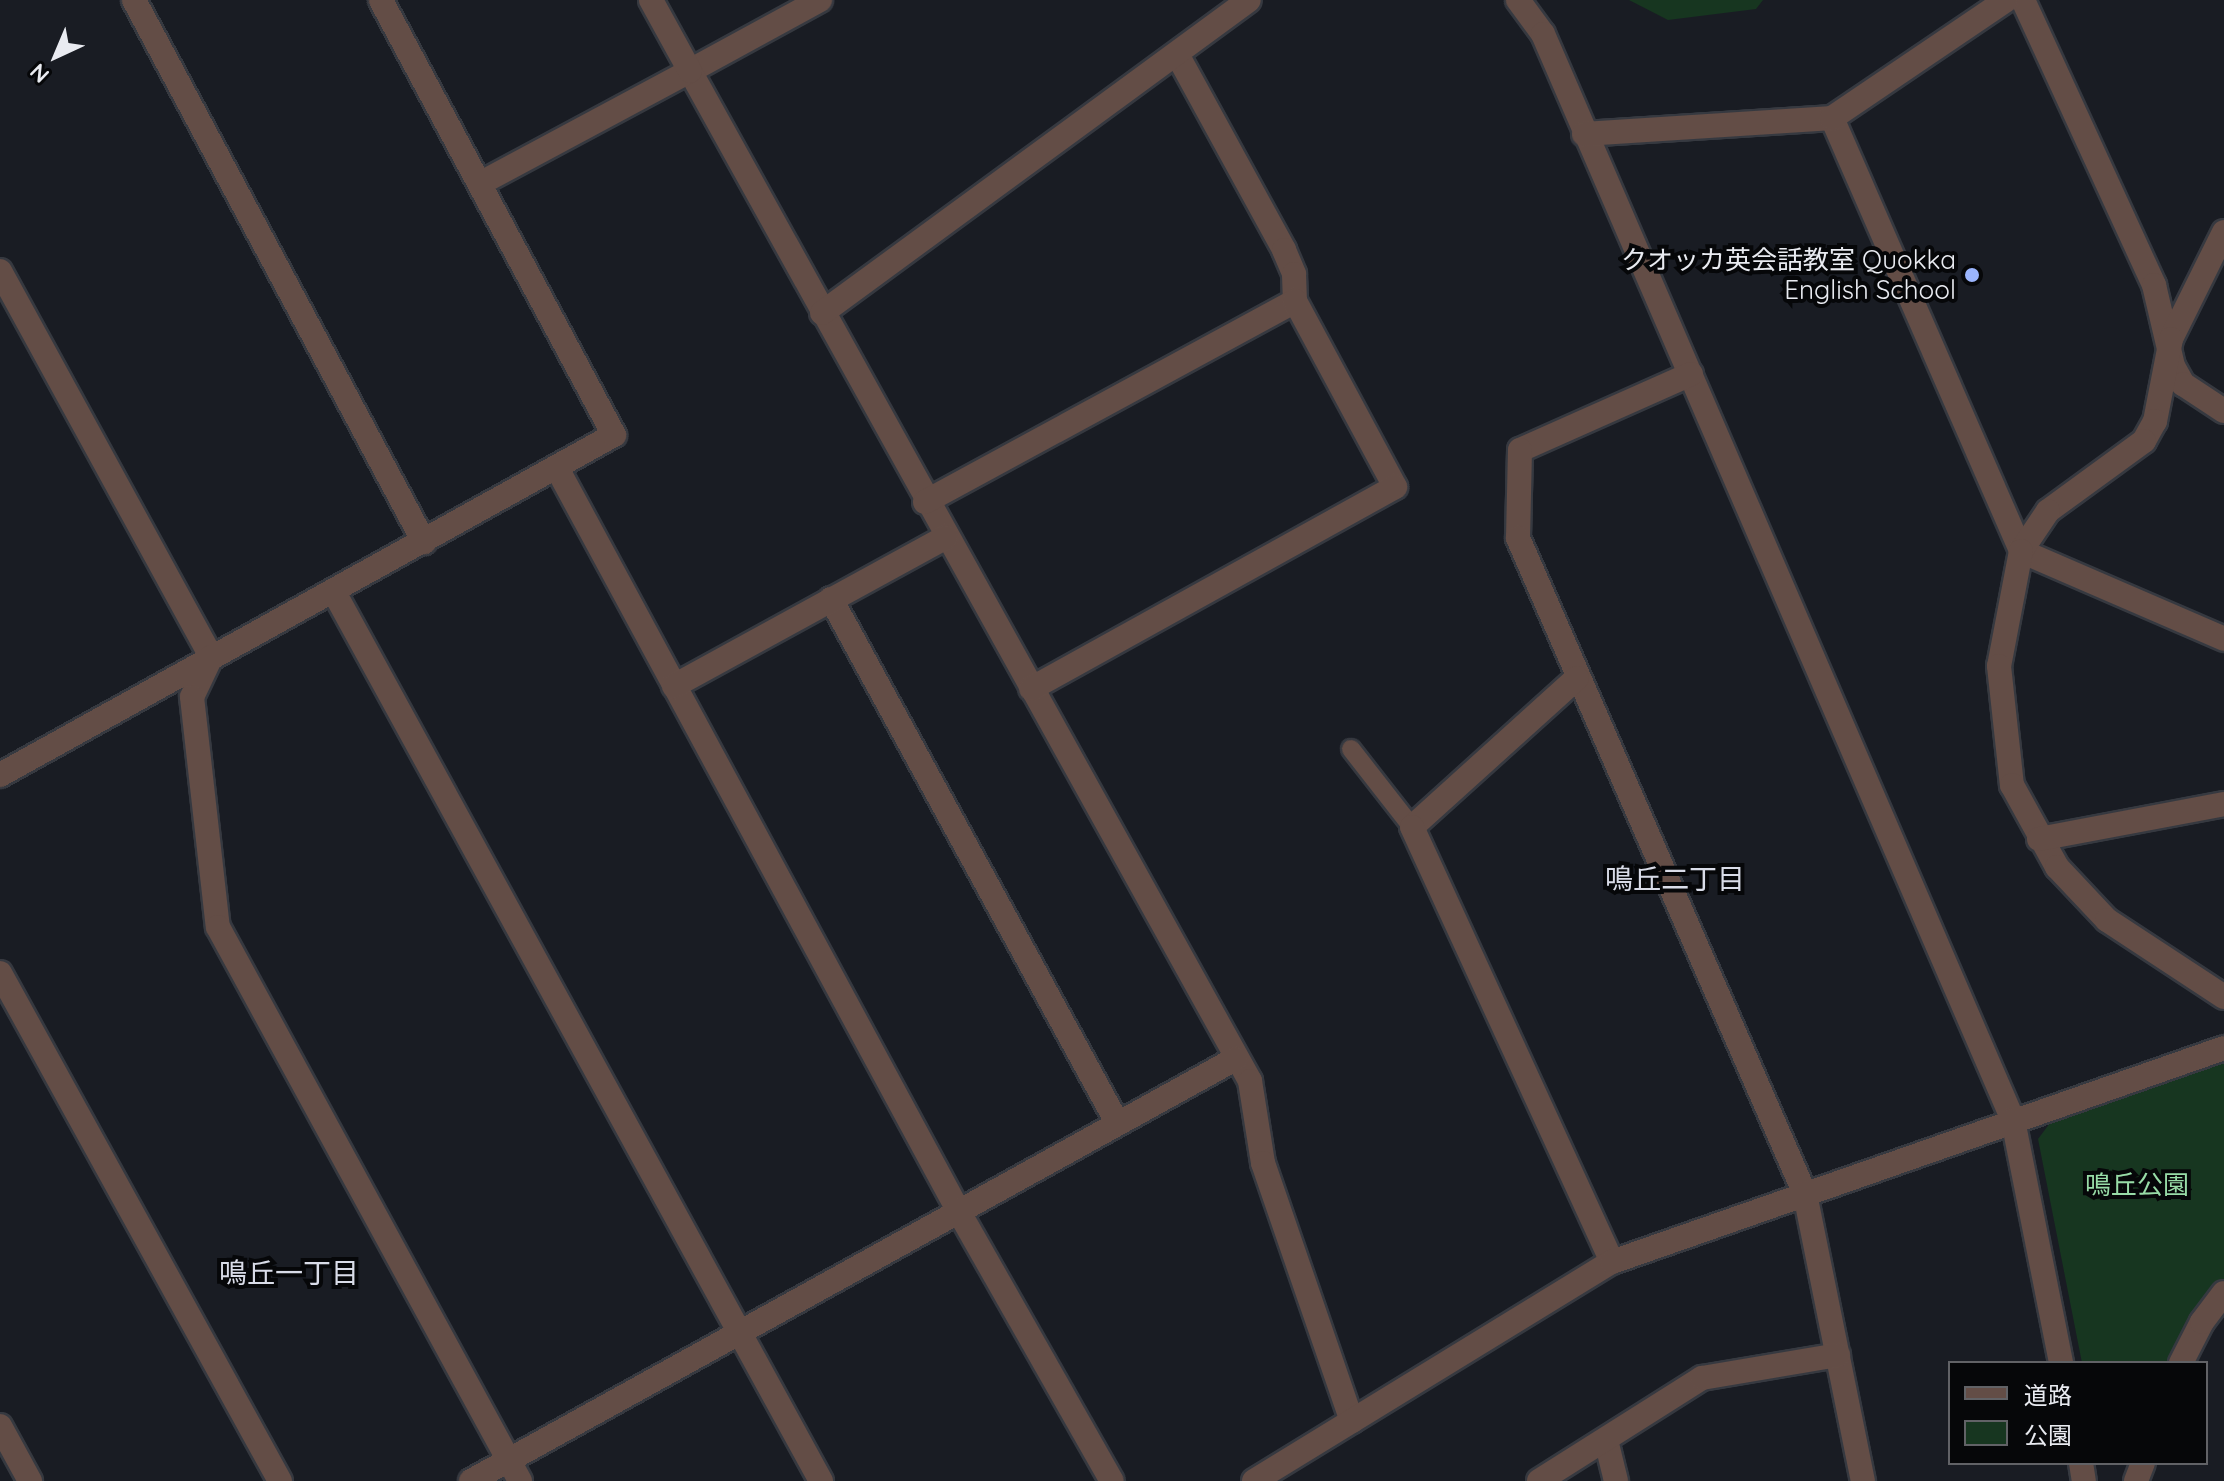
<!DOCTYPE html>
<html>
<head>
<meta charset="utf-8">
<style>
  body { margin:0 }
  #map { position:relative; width:2224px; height:1481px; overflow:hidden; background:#191c23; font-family:Quicksand,"Noto Sans JP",sans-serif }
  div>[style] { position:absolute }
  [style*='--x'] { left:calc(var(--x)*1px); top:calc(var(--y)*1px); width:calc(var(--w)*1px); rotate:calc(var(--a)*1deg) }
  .green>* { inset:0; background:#173620 }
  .roads { filter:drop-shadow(2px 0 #363940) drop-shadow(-2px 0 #363940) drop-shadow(0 2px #363940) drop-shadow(0 -2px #363940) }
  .service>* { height:18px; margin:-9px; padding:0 9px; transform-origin:9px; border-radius:9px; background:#634d46 }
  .minor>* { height:24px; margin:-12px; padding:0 12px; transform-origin:12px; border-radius:12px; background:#634d46 }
  .dots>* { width:22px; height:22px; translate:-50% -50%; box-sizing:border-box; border:4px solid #060709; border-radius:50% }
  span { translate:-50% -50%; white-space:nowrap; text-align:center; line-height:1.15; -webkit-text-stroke:8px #060709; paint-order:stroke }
  .poi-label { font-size:26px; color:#e9ebf1 }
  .right { translate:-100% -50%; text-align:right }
  .park-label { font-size:26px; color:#98dca7 }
  .neighbourhood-label { font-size:28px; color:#d9dce8 }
  .legend { position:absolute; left:1948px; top:1361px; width:260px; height:104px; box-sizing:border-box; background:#060709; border:2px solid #616266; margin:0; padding:10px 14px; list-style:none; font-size:24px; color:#e9ebf1 }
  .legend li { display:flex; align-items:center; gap:16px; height:40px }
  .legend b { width:40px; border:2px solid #616266 }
  .north { position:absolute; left:16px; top:16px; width:80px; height:80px; -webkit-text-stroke:6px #060709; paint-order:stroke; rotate:224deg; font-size:22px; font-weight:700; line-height:32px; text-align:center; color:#e9ebf1 }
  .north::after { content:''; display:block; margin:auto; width:28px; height:36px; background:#e9ebf1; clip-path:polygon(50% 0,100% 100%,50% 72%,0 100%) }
</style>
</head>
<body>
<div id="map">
  <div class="green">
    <div style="clip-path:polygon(1629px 0,1763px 0,1756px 9px,1668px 20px)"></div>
    <div style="clip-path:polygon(2224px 1061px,2224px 1280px,2191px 1320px,2169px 1363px,2082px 1363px,2038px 1139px,2050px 1123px)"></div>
  </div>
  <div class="roads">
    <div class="service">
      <div style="--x:1351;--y:749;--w:99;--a:52"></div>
    </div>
    <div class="minor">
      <div style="--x:134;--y:0;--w:615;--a:61.85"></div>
      <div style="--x:820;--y:0;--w:148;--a:151.4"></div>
      <div style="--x:690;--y:71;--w:1155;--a:60.99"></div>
      <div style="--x:1250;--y:1081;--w:83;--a:81"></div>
      <div style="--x:1263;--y:1163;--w:273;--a:71"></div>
      <div style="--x:1518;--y:0;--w:42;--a:53.7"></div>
      <div style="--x:1543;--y:34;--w:1183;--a:66.6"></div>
      <div style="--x:2013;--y:1120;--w:248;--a:78.8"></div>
      <div style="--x:2023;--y:0;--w:314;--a:65.3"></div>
      <div style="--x:2154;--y:285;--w:83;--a:76.8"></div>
      <div style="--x:2173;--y:366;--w:21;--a:61"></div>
      <div style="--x:2183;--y:384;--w:49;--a:33.4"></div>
      <div style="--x:1178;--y:56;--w:221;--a:61.3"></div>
      <div style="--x:1284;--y:250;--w:26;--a:67"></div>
      <div style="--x:1294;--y:274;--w:27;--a:88"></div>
      <div style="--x:1832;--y:118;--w:472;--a:66.4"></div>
      <div style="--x:2021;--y:551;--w:221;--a:23.4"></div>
      <div style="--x:1584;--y:134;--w:249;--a:-3.7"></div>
      <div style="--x:1832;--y:118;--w:210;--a:-34.1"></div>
      <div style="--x:481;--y:183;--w:237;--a:-28.2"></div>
      <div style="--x:690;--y:71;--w:81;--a:-118.8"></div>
      <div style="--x:2224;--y:232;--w:119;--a:116.4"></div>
      <div style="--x:2171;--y:339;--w:84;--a:101"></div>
      <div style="--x:2155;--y:421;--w:23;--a:119"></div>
      <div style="--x:2144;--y:441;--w:119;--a:143.9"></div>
      <div style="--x:2048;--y:511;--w:48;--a:124"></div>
      <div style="--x:2021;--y:551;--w:117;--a:100.8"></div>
      <div style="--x:1999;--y:666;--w:120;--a:83.8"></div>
      <div style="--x:2012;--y:785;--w:94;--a:61.2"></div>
      <div style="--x:2057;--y:867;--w:73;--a:46.7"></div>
      <div style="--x:2107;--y:920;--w:140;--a:33.3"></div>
      <div style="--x:0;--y:271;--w:440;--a:61.3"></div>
      <div style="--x:211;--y:657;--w:44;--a:115.4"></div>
      <div style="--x:192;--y:697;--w:231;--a:83.6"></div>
      <div style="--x:218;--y:927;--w:631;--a:61.4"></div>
      <div style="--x:822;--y:313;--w:529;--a:-36.24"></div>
      <div style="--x:1691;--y:374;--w:187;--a:156"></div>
      <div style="--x:1520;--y:450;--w:88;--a:91.3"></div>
      <div style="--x:1518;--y:538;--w:716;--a:66.37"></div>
      <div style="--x:1805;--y:1194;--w:293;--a:78.6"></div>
      <div style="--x:558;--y:470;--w:843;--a:61.61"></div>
      <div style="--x:959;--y:1212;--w:309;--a:60.4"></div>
      <div style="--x:925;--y:502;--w:421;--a:-28.5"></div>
      <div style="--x:1295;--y:301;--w:211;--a:61.7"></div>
      <div style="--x:1395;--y:487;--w:416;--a:151"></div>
      <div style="--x:334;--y:592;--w:1014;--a:61.29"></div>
      <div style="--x:831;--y:599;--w:598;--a:61.34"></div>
      <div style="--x:1577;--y:678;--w:222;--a:137.9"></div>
      <div style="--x:1412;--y:827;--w:479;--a:65.3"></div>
      <div style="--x:674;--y:686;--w:310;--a:-28.7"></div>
      <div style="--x:0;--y:775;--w:702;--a:-28.98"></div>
      <div style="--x:614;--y:435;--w:493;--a:-118.2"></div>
      <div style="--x:2039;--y:839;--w:188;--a:-10.7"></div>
      <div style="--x:0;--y:973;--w:580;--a:61.14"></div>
      <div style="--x:2181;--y:1363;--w:46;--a:-62.9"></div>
      <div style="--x:2202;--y:1322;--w:36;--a:-53"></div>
      <div style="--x:0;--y:1426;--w:63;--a:61.4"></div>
      <div style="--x:1606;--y:1440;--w:42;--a:76.3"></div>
      <div style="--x:2081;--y:1463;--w:18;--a:81"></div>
      <div style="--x:471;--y:1481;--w:873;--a:-28.91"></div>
      <div style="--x:1254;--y:1481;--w:420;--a:-31.5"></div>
      <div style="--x:1612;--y:1262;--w:648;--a:-19.27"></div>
      <div style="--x:1539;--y:1481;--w:193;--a:-32.3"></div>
      <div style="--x:1702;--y:1378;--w:138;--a:-9.6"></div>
      <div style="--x:2136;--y:1481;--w:19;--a:-69"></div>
    </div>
  </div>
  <div class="dots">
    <div style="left:1972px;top:275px;background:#9bb5fd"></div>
  </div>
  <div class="poi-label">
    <span class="right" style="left:1956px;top:275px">クオッカ英会話教室 Quokka<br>English School</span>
  </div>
  <div class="park-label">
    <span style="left:2137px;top:1185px">鳴丘公園</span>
  </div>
  <div class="neighbourhood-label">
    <span style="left:1675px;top:879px">鳴丘二丁目</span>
    <span style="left:289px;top:1273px">鳴丘一丁目</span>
  </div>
  <ul class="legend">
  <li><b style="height:10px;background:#634d46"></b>道路</li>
  <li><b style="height:22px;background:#173620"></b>公園</li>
  </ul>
  <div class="north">N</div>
</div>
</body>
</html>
